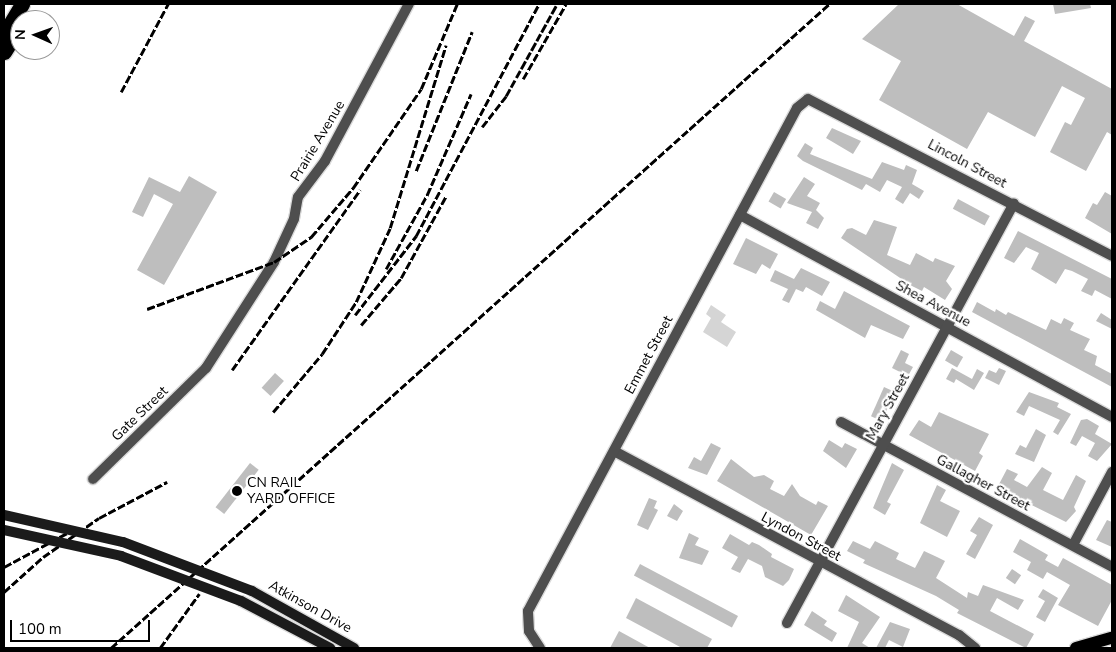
<!DOCTYPE html>
<html>
<head>
<meta charset="utf-8">
<style>
  body { margin:0 }
  #map { position:relative; width:1116px; height:652px; overflow:hidden; background:#fff; font-family:"Nunito Sans",sans-serif }
  div>[style] { position:absolute }
  [style*='--x'] { left:calc(var(--x)*1px); top:calc(var(--y)*1px); width:calc(var(--w)*1px); rotate:calc(var(--a)*1deg) }
  .green>* { inset:0; background:#d5d5d5 }
  .building>* { inset:0; background:#bebebe; transform-origin:0 0 }
  .roads { filter:drop-shadow(1px 0 #dbdbdb) drop-shadow(-1px 0 #dbdbdb) drop-shadow(0 1px #dbdbdb) drop-shadow(0 -1px #dbdbdb) }
  .street>* { height:10px; margin:-5px; padding:0 5px; transform-origin:5px; border-radius:5px; background:#4e4e4e }
  .secondary>* { height:10px; margin:-5px; padding:0 5px; transform-origin:5px; border-radius:5px; background:#1b1b1b }
  .primary>* { height:12px; margin:-6px; padding:0 6px; transform-origin:6px; border-radius:6px; background:#000 }
  .highway>* { height:15px; margin:-7.5px; padding:0 7.5px; transform-origin:7.5px; border-radius:7.5px; background:#000 }
  .rail>* { height:2.5px; margin-top:-1.25px; transform-origin:0; background:repeating-linear-gradient(90deg,#000 0 8px,transparent 0 10.5px) }
  .secondary-bridge>* { height:10px; margin:-5px; padding:0 5px; transform-origin:5px; border-radius:5px; background:#1b1b1b }
  .dots>* { width:14px; height:14px; translate:-50% -50%; box-sizing:border-box; border:2px solid #fff; border-radius:50% }
  span { translate:-50% -50%; white-space:nowrap; text-align:center; line-height:1.15; -webkit-text-stroke:4.5px #fff; paint-order:stroke }
  .street-label { font-size:14px; color:#000 }
  .poi-label { font-size:14px; color:#000 }
  .left { translate:0 -50%; text-align:left }
  .frame { position:absolute; inset:0; border:5px solid #000; pointer-events:none }
  .north { position:absolute; left:10px; top:10px; width:50px; height:50px; box-sizing:border-box; background:#fff; border:1px solid #999; border-radius:50%; rotate:272deg; font-size:14px; font-weight:700; line-height:20px; text-align:center; color:#000 }
  .north::after { content:''; display:block; margin:auto; width:18px; height:22px; background:#000; clip-path:polygon(50% 0,100% 100%,50% 72%,0 100%) }
  .scale { position:absolute; left:10px; top:620px; width:140px; height:22px; box-sizing:border-box; border:2px solid #000; border-top:0; padding-left:6px; font-size:15px; line-height:18px; white-space:nowrap; color:#000; -webkit-text-stroke:4px #fff; paint-order:stroke }
</style>
</head>
<body>
<div id="map">
  <div class="green">
    <div style="clip-path:polygon(711px 305px,726px 315px,721px 322px,736px 332px,727px 347px,703px 332px,711px 318px,706px 314px)"></div>
  </div>
  <div class="building">
    <div style="clip-path:polygon(899px 4px,957px 4px,1014px 36px,1025px 16px,1035px 21px,1024px 41px,1112px 89px,1112px 135px,1107px 132px,1086px 171px,1050px 152px,1065px 122px,1071px 125px,1085px 98px,1062px 86px,1035px 137px,988px 112px,967px 149px,879px 100px,901px 61px,862px 39px)"></div>
    <div style="clip-path:polygon(1053px 4px,1090px 4px,1091px 8px,1055px 14px)"></div>
    <div style="clip-path:polygon(832px 128px,861px 141px,853px 154px,826px 138px)"></div>
    <div style="clip-path:polygon(805px 143px,813px 148px,810px 154px,872px 179px,882px 162px,904px 170px,906px 165px,917px 170px,912px 184px,924px 191px,919px 199px,910px 193px,903px 204px,895px 199px,902px 187px,887px 180px,880px 192px,866px 184px,862px 190px,803px 161px,797px 156px)"></div>
    <div style="clip-path:polygon(189px 176px,217px 192px,164px 285px,137px 270px,173px 204px,154px 194px,143px 217px,132px 212px,149px 177px,180px 192px)"></div>
    <div style="clip-path:polygon(804px 177px,815px 184px,807px 196px,820px 203px,816px 210px,824px 218px,818px 229px,806px 223px,812px 212px,787px 203px)"></div>
    <div style="left:774px;top:192px;width:14px;height:11px;rotate:30deg"></div>
    <div style="clip-path:polygon(1105px 192px,1112px 196px,1112px 234px,1085px 218px,1093px 203px,1097px 205px)"></div>
    <div style="left:958px;top:199px;width:36px;height:11px;rotate:28deg"></div>
    <div style="clip-path:polygon(874px 220px,897px 227px,887px 255px,910px 265px,916px 253px,933px 262px,935px 258px,955px 266px,946px 281px,952px 289px,945px 300px,924px 287px,922px 291px,912px 286px,841px 238px,847px 229px,852px 228px,866px 235px)"></div>
    <div style="clip-path:polygon(1018px 231px,1112px 279px,1112px 299px,1095px 290px,1092px 296px,1081px 291px,1088px 279px,1072px 271px,1065px 269px,1056px 284px,1031px 269px,1039px 253px,1026px 247px,1014px 263px,1004px 258px)"></div>
    <div style="clip-path:polygon(746px 238px,778px 254px,770px 269px,762px 264px,756px 274px,733px 264px)"></div>
    <div style="clip-path:polygon(801px 268px,830px 282px,822px 296px,806px 287px,803px 292px,796px 289px,789px 303px,782px 300px,788px 289px,770px 281px,775px 270px,794px 279px)"></div>
    <div style="clip-path:polygon(844px 291px,910px 326px,903px 339px,871px 325px,865px 338px,816px 310px,820px 301px,835px 309px)"></div>
    <div style="clip-path:polygon(977px 302px,995px 312px,996px 309px,1006px 315px,1008px 312px,1046px 330px,1051px 319px,1061px 324px,1064px 318px,1074px 323px,1070px 330px,1090px 339px,1084px 350px,1097px 356px,1095px 365px,1112px 374px,1112px 387px,972px 312px)"></div>
    <div style="clip-path:polygon(1101px 313px,1112px 320px,1112px 329px,1096px 321px)"></div>
    <div style="clip-path:polygon(901px 350px,909px 354px,905px 363px,913px 367px,908px 376px,892px 368px)"></div>
    <div style="left:951px;top:350px;width:14px;height:12px;rotate:30deg"></div>
    <div style="clip-path:polygon(952px 368px,972px 379px,977px 369px,984px 373px,974px 390px,956px 379px,954px 383px,946px 379px)"></div>
    <div style="clip-path:polygon(999px 368px,1006px 371px,999px 385px,985px 378px,989px 370px,996px 373px)"></div>
    <div style="left:275px;top:373px;width:12px;height:20px;rotate:42deg"></div>
    <div style="left:884px;top:387px;width:12px;height:32px;rotate:24deg"></div>
    <div style="clip-path:polygon(1029px 392px,1059px 403px,1057px 407px,1071px 414px,1058px 435px,1053px 432px,1060px 420px,1029px 406px,1024px 416px,1016px 412px)"></div>
    <div style="clip-path:polygon(939px 412px,989px 434px,979px 453px,983px 456px,975px 471px,909px 435px,919px 420px,931px 427px)"></div>
    <div style="clip-path:polygon(1087px 419px,1099px 426px,1095px 434px,1112px 444px,1097px 461px,1088px 456px,1095px 443px,1082px 436px,1076px 446px,1070px 443px,1081px 420px)"></div>
    <div style="clip-path:polygon(1036px 429px,1046px 435px,1034px 462px,1015px 454px,1020px 445px,1026px 448px)"></div>
    <div style="clip-path:polygon(829px 440px,842px 448px,845px 443px,857px 449px,846px 468px,823px 451px)"></div>
    <div style="clip-path:polygon(711px 443px,721px 448px,707px 475px,688px 468px,694px 457px,701px 461px)"></div>
    <div style="clip-path:polygon(731px 459px,754px 477px,764px 475px,774px 481px,770px 489px,784px 496px,792px 484px,800px 496px,816px 505px,818px 501px,828px 506px,811px 535px,717px 481px)"></div>
    <div style="left:250px;top:463px;width:11px;height:56px;rotate:38deg"></div>
    <div style="clip-path:polygon(892px 463px,904px 470px,887px 502px,891px 504px,885px 515px,873px 508px)"></div>
    <div style="clip-path:polygon(1042px 467px,1052px 473px,1043px 490px,1063px 500px,1076px 475px,1086px 481px,1074px 507px,1076px 511px,1066px 522px,997px 488px,1007px 469px,1018px 474px,1014px 480px,1027px 487px)"></div>
    <div style="clip-path:polygon(937px 485px,946px 490px,940px 501px,960px 511px,947px 537px,920px 523px)"></div>
    <div style="clip-path:polygon(649px 498px,657px 501px,654px 508px,658px 510px,648px 530px,637px 525px)"></div>
    <div style="clip-path:polygon(674px 504px,683px 511px,677px 521px,667px 516px)"></div>
    <div style="clip-path:polygon(979px 517px,993px 525px,975px 559px,966px 554px,977px 535px,970px 531px)"></div>
    <div style="clip-path:polygon(1107px 520px,1112px 522px,1112px 547px,1096px 540px)"></div>
    <div style="clip-path:polygon(689px 533px,699px 538px,695px 545px,709px 551px,702px 565px,679px 558px)"></div>
    <div style="clip-path:polygon(730px 534px,749px 545px,752px 542px,759px 545px,772px 554px,771px 557px,794px 569px,789px 580px,783px 586px,765px 577px,762px 566px,748px 559px,740px 573px,731px 569px,738px 557px,722px 548px)"></div>
    <div style="clip-path:polygon(1020px 539px,1048px 555px,1045px 560px,1058px 567px,1063px 558px,1112px 585px,1112px 600px,1098px 626px,1058px 605px,1070px 585px,1047px 572px,1043px 579px,1027px 570px,1031px 562px,1013px 552px)"></div>
    <div style="clip-path:polygon(853px 541px,870px 549px,875px 541px,899px 553px,896px 559px,915px 568px,924px 551px,937px 557px,945px 561px,936px 578px,967px 598px,968px 592px,978px 596px,983px 585px,1024px 600px,1018px 610px,997px 598px,990px 611px,1034px 634px,1026px 648px,957px 613px,959px 610px,936px 596px,863px 563px,865px 560px,847px 551px)"></div>
    <div style="left:640px;top:564px;width:111px;height:13px;rotate:28deg"></div>
    <div style="left:1012px;top:569px;width:11px;height:11px;rotate:34deg"></div>
    <div style="clip-path:polygon(1043px 589px,1058px 598px,1045px 622px,1036px 617px,1045px 601px,1038px 597px)"></div>
    <div style="clip-path:polygon(846px 595px,880px 617px,862px 643px,870px 648px,847px 648px,859px 622px,838px 611px)"></div>
    <div style="clip-path:polygon(636px 598px,712px 639px,707px 648px,682px 648px,626px 618px)"></div>
    <div style="clip-path:polygon(812px 611px,827px 621px,824px 625px,837px 633px,832px 642px,804px 625px)"></div>
    <div style="clip-path:polygon(890px 622px,910px 629px,903px 647px,889px 640px,885px 648px,876px 648px)"></div>
    <div style="clip-path:polygon(619px 631px,650px 648px,610px 648px)"></div>
  </div>
  <div class="roads">
    <div class="street">
      <div style="--x:740;--y:215;--w:423;--a:28.5"></div>
      <div style="--x:841;--y:422;--w:307;--a:28.1"></div>
      <div style="--x:614;--y:451;--w:391;--a:28.1"></div>
      <div style="--x:959;--y:635;--w:21;--a:39"></div>
      <div style="--x:93;--y:479;--w:158;--a:-44.5"></div>
      <div style="--x:206;--y:368;--w:126;--a:-57.3"></div>
      <div style="--x:274;--y:262;--w:47;--a:-65.1"></div>
      <div style="--x:294;--y:219;--w:22;--a:-80"></div>
      <div style="--x:298;--y:197;--w:45;--a:-53.1"></div>
      <div style="--x:325;--y:161;--w:178;--a:-61.9"></div>
      <div style="--x:1073;--y:545;--w:83;--a:-61.9"></div>
      <div style="--x:787;--y:623;--w:477;--a:-61.6"></div>
      <div style="--x:540;--y:648;--w:20;--a:-123"></div>
      <div style="--x:529;--y:631;--w:20;--a:-93"></div>
      <div style="--x:528;--y:611;--w:570;--a:-61.86"></div>
      <div style="--x:797;--y:108;--w:14;--a:-39"></div>
      <div style="--x:808;--y:99;--w:342;--a:27.3"></div>
    </div>
    <div class="secondary">
      <div style="--x:252;--y:591;--w:117;--a:29.2"></div>
      <div style="--x:241;--y:601;--w:101;--a:27.8"></div>
    </div>
    <div class="primary">
      <div style="--x:1076;--y:648;--w:37;--a:-16"></div>
    </div>
    <div class="highway">
      <div style="--x:4;--y:34;--w:35;--a:-59"></div>
      <div style="--x:4;--y:52;--w:31;--a:-58"></div>
    </div>
  </div>
  <div class="rail">
    <div style="--x:523;--y:79;--w:86;--a:-60.2"></div>
    <div style="--x:121;--y:92;--w:100;--a:-61.9"></div>
    <div style="--x:482;--y:127;--w:39;--a:-52"></div>
    <div style="--x:506;--y:96;--w:105;--a:-61"></div>
    <div style="--x:416;--y:171;--w:150;--a:-68.1"></div>
    <div style="--x:386;--y:269;--w:85;--a:-61"></div>
    <div style="--x:427;--y:195;--w:110;--a:-66.5"></div>
    <div style="--x:147;--y:309;--w:135;--a:-20.3"></div>
    <div style="--x:274;--y:262;--w:45;--a:-34"></div>
    <div style="--x:311;--y:237;--w:65;--a:-49.4"></div>
    <div style="--x:353;--y:188;--w:120;--a:-55.5"></div>
    <div style="--x:421;--y:89;--w:92;--a:-67"></div>
    <div style="--x:355;--y:315;--w:100;--a:-52.3"></div>
    <div style="--x:416;--y:236;--w:263;--a:-62.1"></div>
    <div style="--x:361;--y:325;--w:62;--a:-49.6"></div>
    <div style="--x:401;--y:278;--w:94;--a:-61.2"></div>
    <div style="--x:232;--y:370;--w:221;--a:-54.6"></div>
    <div style="--x:273;--y:412;--w:76;--a:-49.8"></div>
    <div style="--x:322;--y:354;--w:62;--a:-56.8"></div>
    <div style="--x:356;--y:302;--w:81;--a:-65.3"></div>
    <div style="--x:390;--y:228;--w:191;--a:-73"></div>
    <div style="--x:4;--y:567;--w:74;--a:-28.3"></div>
    <div style="--x:4;--y:592;--w:52;--a:-41.9"></div>
    <div style="--x:43;--y:557;--w:68;--a:-34.9"></div>
    <div style="--x:99;--y:518;--w:77;--a:-27.9"></div>
    <div style="--x:111;--y:648;--w:964;--a:-41.89"></div>
    <div style="--x:160;--y:648;--w:67;--a:-54.2"></div>
  </div>
  <div class="secondary-bridge">
    <div style="--x:4;--y:515;--w:122;--a:12.8"></div>
    <div style="--x:123;--y:542;--w:138;--a:20.8"></div>
    <div style="--x:4;--y:530;--w:120;--a:12.5"></div>
    <div style="--x:121;--y:556;--w:128;--a:20.6"></div>
  </div>
  <div class="dots">
    <div style="left:237px;top:491px;background:#000"></div>
  </div>
  <div class="street-label">
    <span style="left:318px;top:141px;rotate:-59deg">Prairie Avenue</span>
    <span style="left:967px;top:164px;rotate:28deg">Lincoln Street</span>
    <span style="left:933px;top:304px;rotate:28deg">Shea Avenue</span>
    <span style="left:649px;top:355px;rotate:-62deg">Emmet Street</span>
    <span style="left:888px;top:407px;rotate:-61deg">Mary Street</span>
    <span style="left:140px;top:414px;rotate:-44deg">Gate Street</span>
    <span style="left:983px;top:483px;rotate:28deg">Gallagher Street</span>
    <span style="left:801px;top:537px;rotate:28deg">Lyndon Street</span>
    <span style="left:310px;top:607px;rotate:29deg">Atkinson Drive</span>
  </div>
  <div class="poi-label">
    <span class="left" style="left:247px;top:491px">CN RAIL<br>YARD OFFICE</span>
  </div>
  <div class="frame"></div>
  <div class="north">N</div>
  <div class="scale">100 m</div>
</div>
</body>
</html>
